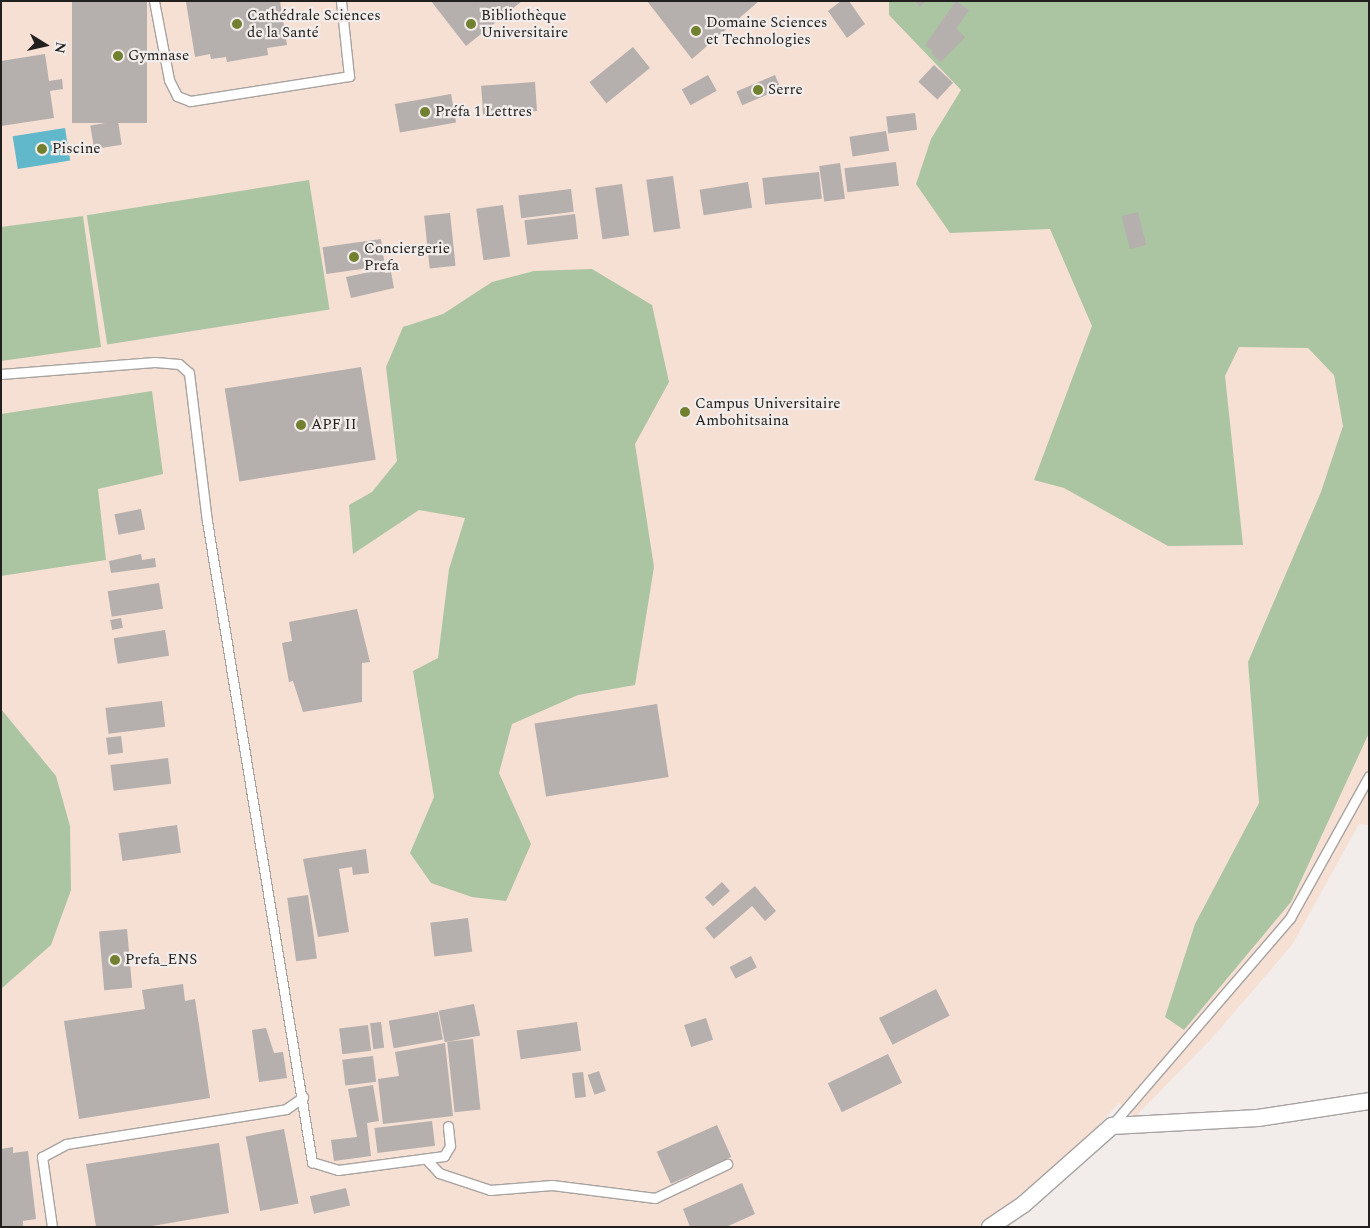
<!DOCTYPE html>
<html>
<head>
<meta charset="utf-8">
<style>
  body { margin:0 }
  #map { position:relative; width:1370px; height:1228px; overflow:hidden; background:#f2edea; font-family:Spectral,serif }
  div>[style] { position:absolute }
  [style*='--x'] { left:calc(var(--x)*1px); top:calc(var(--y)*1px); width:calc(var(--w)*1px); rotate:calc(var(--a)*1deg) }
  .education>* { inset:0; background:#f6dfd3 }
  .green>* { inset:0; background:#abc5a2; transform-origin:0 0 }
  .water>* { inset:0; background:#61b8ca; transform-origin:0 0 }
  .building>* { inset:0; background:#b5afae; transform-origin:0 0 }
  .roads { filter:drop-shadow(1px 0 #a7a3a1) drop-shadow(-1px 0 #a7a3a1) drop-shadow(0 1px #a7a3a1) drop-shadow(0 -1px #a7a3a1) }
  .service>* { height:9px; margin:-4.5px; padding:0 4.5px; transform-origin:4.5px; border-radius:4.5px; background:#fff }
  .minor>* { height:16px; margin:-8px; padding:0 8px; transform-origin:8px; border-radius:8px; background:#fff }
  .dots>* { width:14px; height:14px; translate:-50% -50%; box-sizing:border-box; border:2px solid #f2edea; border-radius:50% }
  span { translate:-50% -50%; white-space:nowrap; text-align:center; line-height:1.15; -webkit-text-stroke:4.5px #f2edea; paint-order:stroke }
  .poi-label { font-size:15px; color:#21201f }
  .left { translate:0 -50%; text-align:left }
  .frame { position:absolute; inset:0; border:2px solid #21201f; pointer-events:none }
  .north { position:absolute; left:20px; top:20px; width:50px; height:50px; -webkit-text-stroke:4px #f2edea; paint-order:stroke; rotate:100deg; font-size:14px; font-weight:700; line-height:20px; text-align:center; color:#21201f }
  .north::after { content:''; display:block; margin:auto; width:18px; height:22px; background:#21201f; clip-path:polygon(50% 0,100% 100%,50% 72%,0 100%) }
</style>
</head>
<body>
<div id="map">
  <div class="education">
    <div style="clip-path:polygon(1px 1px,1369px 1px,1369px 825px,1359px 824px,1292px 945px,1212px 1038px,1135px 1117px,1119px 1103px,1072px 1154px,978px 1227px,1px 1227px)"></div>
  </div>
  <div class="green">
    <div style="clip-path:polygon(889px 1px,1369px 1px,1369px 733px,1291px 902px,1184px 1030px,1165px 1017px,1195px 924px,1259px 803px,1248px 662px,1321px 492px,1343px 426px,1334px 375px,1308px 348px,1239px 347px,1225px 376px,1243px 545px,1168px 546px,1064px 488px,1034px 480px,1092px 326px,1050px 229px,950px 233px,916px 184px,931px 139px,961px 90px,889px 15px)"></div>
    <div style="left:309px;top:180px;width:131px;height:225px;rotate:81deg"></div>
    <div style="clip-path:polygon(83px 216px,101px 347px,1px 361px,1px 227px)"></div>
    <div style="clip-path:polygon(592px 269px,652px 305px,669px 382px,635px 444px,654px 567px,635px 685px,578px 695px,512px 724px,499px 773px,531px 844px,506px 901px,472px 897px,431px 883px,410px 853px,434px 797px,413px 671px,438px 658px,449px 569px,465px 518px,419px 510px,353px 554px,349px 505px,372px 492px,397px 461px,386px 367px,403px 327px,443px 314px,492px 282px,534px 271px)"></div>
    <div style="clip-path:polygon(152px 391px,163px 474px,98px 489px,106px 560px,1px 576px,1px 414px)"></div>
    <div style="clip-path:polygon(1px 709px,56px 776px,70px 826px,71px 890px,51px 945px,1px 989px)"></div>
  </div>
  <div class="water">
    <div style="left:65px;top:128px;width:33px;height:53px;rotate:81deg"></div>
  </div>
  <div class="building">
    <div style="left:72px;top:1px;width:75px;height:122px"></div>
    <div style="clip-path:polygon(280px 1px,287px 45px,267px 48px,268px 55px,227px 62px,226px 57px,211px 59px,210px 54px,195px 57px,186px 2px)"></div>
    <div style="clip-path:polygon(431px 1px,522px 1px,466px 46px)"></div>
    <div style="clip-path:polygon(647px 1px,759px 1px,692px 59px)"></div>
    <div style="clip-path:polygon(841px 1px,849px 1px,865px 24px,847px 38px,828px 11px)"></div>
    <div style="clip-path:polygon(915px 1px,926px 1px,920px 7px)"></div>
    <div style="left:956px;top:1px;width:16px;height:54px;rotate:35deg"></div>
    <div style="left:956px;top:28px;width:13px;height:35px;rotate:45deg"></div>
    <div style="left:633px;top:47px;width:27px;height:56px;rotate:51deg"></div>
    <div style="clip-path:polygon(45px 54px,49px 81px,62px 79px,63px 89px,50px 91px,54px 118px,1px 126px,1px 61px)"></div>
    <div style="left:934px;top:65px;width:26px;height:23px;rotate:43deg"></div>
    <div style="left:708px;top:75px;width:18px;height:30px;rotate:61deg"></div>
    <div style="left:775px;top:75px;width:15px;height:42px;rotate:67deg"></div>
    <div style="left:535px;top:82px;width:29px;height:54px;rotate:86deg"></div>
    <div style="left:451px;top:94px;width:29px;height:57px;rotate:80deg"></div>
    <div style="left:915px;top:113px;width:17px;height:29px;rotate:83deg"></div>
    <div style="left:118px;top:121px;width:24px;height:28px;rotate:81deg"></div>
    <div style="left:886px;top:131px;width:20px;height:37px;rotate:81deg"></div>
    <div style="left:896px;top:162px;width:24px;height:52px;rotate:83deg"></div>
    <div style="left:840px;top:163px;width:36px;height:21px;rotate:82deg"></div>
    <div style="left:819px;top:172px;width:27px;height:57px;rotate:84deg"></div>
    <div style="left:673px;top:176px;width:53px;height:27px;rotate:82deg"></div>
    <div style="left:748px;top:182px;width:26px;height:49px;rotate:81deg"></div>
    <div style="left:622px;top:184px;width:52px;height:27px;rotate:82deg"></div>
    <div style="left:571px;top:189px;width:23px;height:53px;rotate:83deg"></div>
    <div style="left:503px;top:205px;width:52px;height:27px;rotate:82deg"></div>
    <div style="left:1138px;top:212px;width:34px;height:17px;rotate:76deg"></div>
    <div style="left:450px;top:213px;width:53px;height:26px;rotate:84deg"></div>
    <div style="left:575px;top:214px;width:25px;height:51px;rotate:83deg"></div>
    <div style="left:381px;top:239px;width:27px;height:59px;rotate:82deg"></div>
    <div style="clip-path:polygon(384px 269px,385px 273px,391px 272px,394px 288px,351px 298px,346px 277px)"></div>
    <div style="left:361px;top:367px;width:94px;height:138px;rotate:81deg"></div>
    <div style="left:141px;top:509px;width:21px;height:27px;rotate:79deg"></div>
    <div style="clip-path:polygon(141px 554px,142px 560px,155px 558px,156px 567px,111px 573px,109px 561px)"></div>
    <div style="left:159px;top:583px;width:26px;height:52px;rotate:81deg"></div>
    <div style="clip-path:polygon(357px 609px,370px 662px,362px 663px,362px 702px,303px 712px,293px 681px,289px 682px,282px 643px,292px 641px,289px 622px)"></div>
    <div style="left:121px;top:618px;width:10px;height:11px;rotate:79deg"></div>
    <div style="left:165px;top:630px;width:26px;height:52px;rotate:81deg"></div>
    <div style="left:162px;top:701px;width:26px;height:57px;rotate:83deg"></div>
    <div style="left:657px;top:704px;width:74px;height:124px;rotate:81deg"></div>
    <div style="left:121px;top:736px;width:17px;height:15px;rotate:83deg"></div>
    <div style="left:168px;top:758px;width:26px;height:58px;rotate:83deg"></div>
    <div style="left:177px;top:825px;width:28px;height:59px;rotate:82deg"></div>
    <div style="clip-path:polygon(366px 849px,369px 873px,353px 875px,352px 867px,339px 869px,349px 932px,318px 937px,303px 859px)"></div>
    <div style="left:722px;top:882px;width:12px;height:23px;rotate:48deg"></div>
    <div style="clip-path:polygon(755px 886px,776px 911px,765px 921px,752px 906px,714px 939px,705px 928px)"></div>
    <div style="left:308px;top:895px;width:64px;height:21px;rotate:82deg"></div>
    <div style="left:468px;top:918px;width:34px;height:38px;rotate:83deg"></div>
    <div style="left:127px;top:929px;width:59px;height:28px;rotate:85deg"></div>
    <div style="left:751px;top:956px;width:13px;height:24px;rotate:63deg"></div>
    <div style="clip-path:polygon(183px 984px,185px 1001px,195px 999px,210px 1098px,79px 1119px,64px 1021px,145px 1009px,142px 990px)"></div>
    <div style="left:936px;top:989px;width:30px;height:64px;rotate:63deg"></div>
    <div style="left:474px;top:1004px;width:32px;height:36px;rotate:79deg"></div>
    <div style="left:438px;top:1012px;width:28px;height:50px;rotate:80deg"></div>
    <div style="left:706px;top:1018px;width:23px;height:23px;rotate:72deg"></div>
    <div style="left:381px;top:1022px;width:26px;height:11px;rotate:83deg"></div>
    <div style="left:577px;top:1022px;width:29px;height:61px;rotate:82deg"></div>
    <div style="left:368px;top:1025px;width:26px;height:29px;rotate:83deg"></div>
    <div style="clip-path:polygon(266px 1028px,274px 1053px,283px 1052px,287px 1078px,259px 1082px,252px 1030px)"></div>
    <div style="left:473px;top:1039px;width:71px;height:26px;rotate:84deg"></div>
    <div style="clip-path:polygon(445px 1043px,453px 1116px,383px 1124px,378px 1079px,399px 1076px,395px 1052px)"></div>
    <div style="left:888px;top:1054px;width:32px;height:67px;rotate:64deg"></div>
    <div style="left:373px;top:1056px;width:26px;height:31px;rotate:83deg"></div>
    <div style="left:599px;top:1071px;width:21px;height:12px;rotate:71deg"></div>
    <div style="left:583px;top:1072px;width:25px;height:11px;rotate:83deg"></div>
    <div style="clip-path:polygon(373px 1085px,379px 1121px,367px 1123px,371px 1156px,334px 1161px,331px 1140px,357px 1137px,348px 1089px)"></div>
    <div style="left:432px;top:1121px;width:25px;height:58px;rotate:83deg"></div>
    <div style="left:717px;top:1125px;width:35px;height:66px;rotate:66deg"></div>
    <div style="left:284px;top:1129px;width:76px;height:39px;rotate:79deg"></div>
    <div style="clip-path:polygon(219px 1143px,229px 1213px,146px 1227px,96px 1227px,86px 1164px)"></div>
    <div style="clip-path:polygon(13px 1147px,13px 1153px,28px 1151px,36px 1219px,23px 1221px,23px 1227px,1px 1227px,1px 1149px)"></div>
    <div style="clip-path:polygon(742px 1183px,755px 1214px,726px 1227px,690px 1227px,683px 1209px)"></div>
    <div style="left:346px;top:1188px;width:18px;height:37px;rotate:77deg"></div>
  </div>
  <div class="roads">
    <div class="service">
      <div style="--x:154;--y:1;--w:80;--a:79.2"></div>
      <div style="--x:169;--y:80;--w:18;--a:63"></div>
      <div style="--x:177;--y:96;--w:14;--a:21"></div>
      <div style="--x:190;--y:101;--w:161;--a:-8.9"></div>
      <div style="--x:349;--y:76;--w:75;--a:-96.1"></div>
      <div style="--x:1;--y:374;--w:154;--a:-4.5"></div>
      <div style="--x:155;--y:362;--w:24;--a:5"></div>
      <div style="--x:179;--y:364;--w:13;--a:42"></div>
      <div style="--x:189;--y:373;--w:149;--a:83.1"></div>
      <div style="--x:207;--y:521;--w:650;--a:80.7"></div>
      <div style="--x:312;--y:1162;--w:27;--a:17"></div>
      <div style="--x:338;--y:1170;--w:107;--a:-7.5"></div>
      <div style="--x:444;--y:1156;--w:12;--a:-59"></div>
      <div style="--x:450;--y:1146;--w:20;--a:-96"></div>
      <div style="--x:1112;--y:1125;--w:273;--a:-49.3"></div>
      <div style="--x:1290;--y:918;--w:162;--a:-60.9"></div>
      <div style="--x:427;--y:1160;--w:18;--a:47"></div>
      <div style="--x:439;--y:1173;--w:54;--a:18.4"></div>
      <div style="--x:490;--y:1190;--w:62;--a:-4.6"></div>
      <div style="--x:552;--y:1185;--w:104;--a:7.2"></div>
      <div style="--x:655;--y:1198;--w:80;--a:-25.3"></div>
      <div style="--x:52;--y:1227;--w:71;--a:-98.1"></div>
      <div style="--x:42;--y:1157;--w:27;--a:-28"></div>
      <div style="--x:66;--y:1144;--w:223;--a:-9"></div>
      <div style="--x:286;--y:1109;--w:21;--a:-35"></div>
    </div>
    <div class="minor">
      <div style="--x:990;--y:1227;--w:41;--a:-34.1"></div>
      <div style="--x:1024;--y:1204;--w:118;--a:-41.6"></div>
      <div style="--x:1112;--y:1126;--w:146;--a:-3.1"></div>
      <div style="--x:1258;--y:1118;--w:112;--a:-8.7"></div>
    </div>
  </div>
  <div class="dots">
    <div style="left:237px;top:24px;background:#72812f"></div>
    <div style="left:471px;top:24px;background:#72812f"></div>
    <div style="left:696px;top:31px;background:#72812f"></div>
    <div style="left:118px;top:56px;background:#72812f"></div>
    <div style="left:758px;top:90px;background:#72812f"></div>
    <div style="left:425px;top:112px;background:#72812f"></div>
    <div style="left:42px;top:149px;background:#72812f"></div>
    <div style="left:354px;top:257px;background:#72812f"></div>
    <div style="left:685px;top:412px;background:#72812f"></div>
    <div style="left:301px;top:425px;background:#72812f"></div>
    <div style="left:115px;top:960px;background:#72812f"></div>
  </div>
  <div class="poi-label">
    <span class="left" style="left:247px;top:24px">Cathédrale Sciences<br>de la Santé</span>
    <span class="left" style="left:481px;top:24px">Bibliothèque<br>Universitaire</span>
    <span class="left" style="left:706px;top:31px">Domaine Sciences<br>et Technologies</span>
    <span class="left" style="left:128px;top:56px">Gymnase</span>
    <span class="left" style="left:768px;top:90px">Serre</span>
    <span class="left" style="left:435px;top:112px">Préfa 1 Lettres</span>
    <span class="left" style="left:52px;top:149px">Piscine</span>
    <span class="left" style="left:364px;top:257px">Conciergerie<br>Prefa</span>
    <span class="left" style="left:695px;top:412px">Campus Universitaire<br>Ambohitsaina</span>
    <span class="left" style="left:311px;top:425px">APF II</span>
    <span class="left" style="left:125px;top:960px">Prefa_ENS</span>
  </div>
  <div class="frame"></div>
  <div class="north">N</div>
</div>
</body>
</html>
